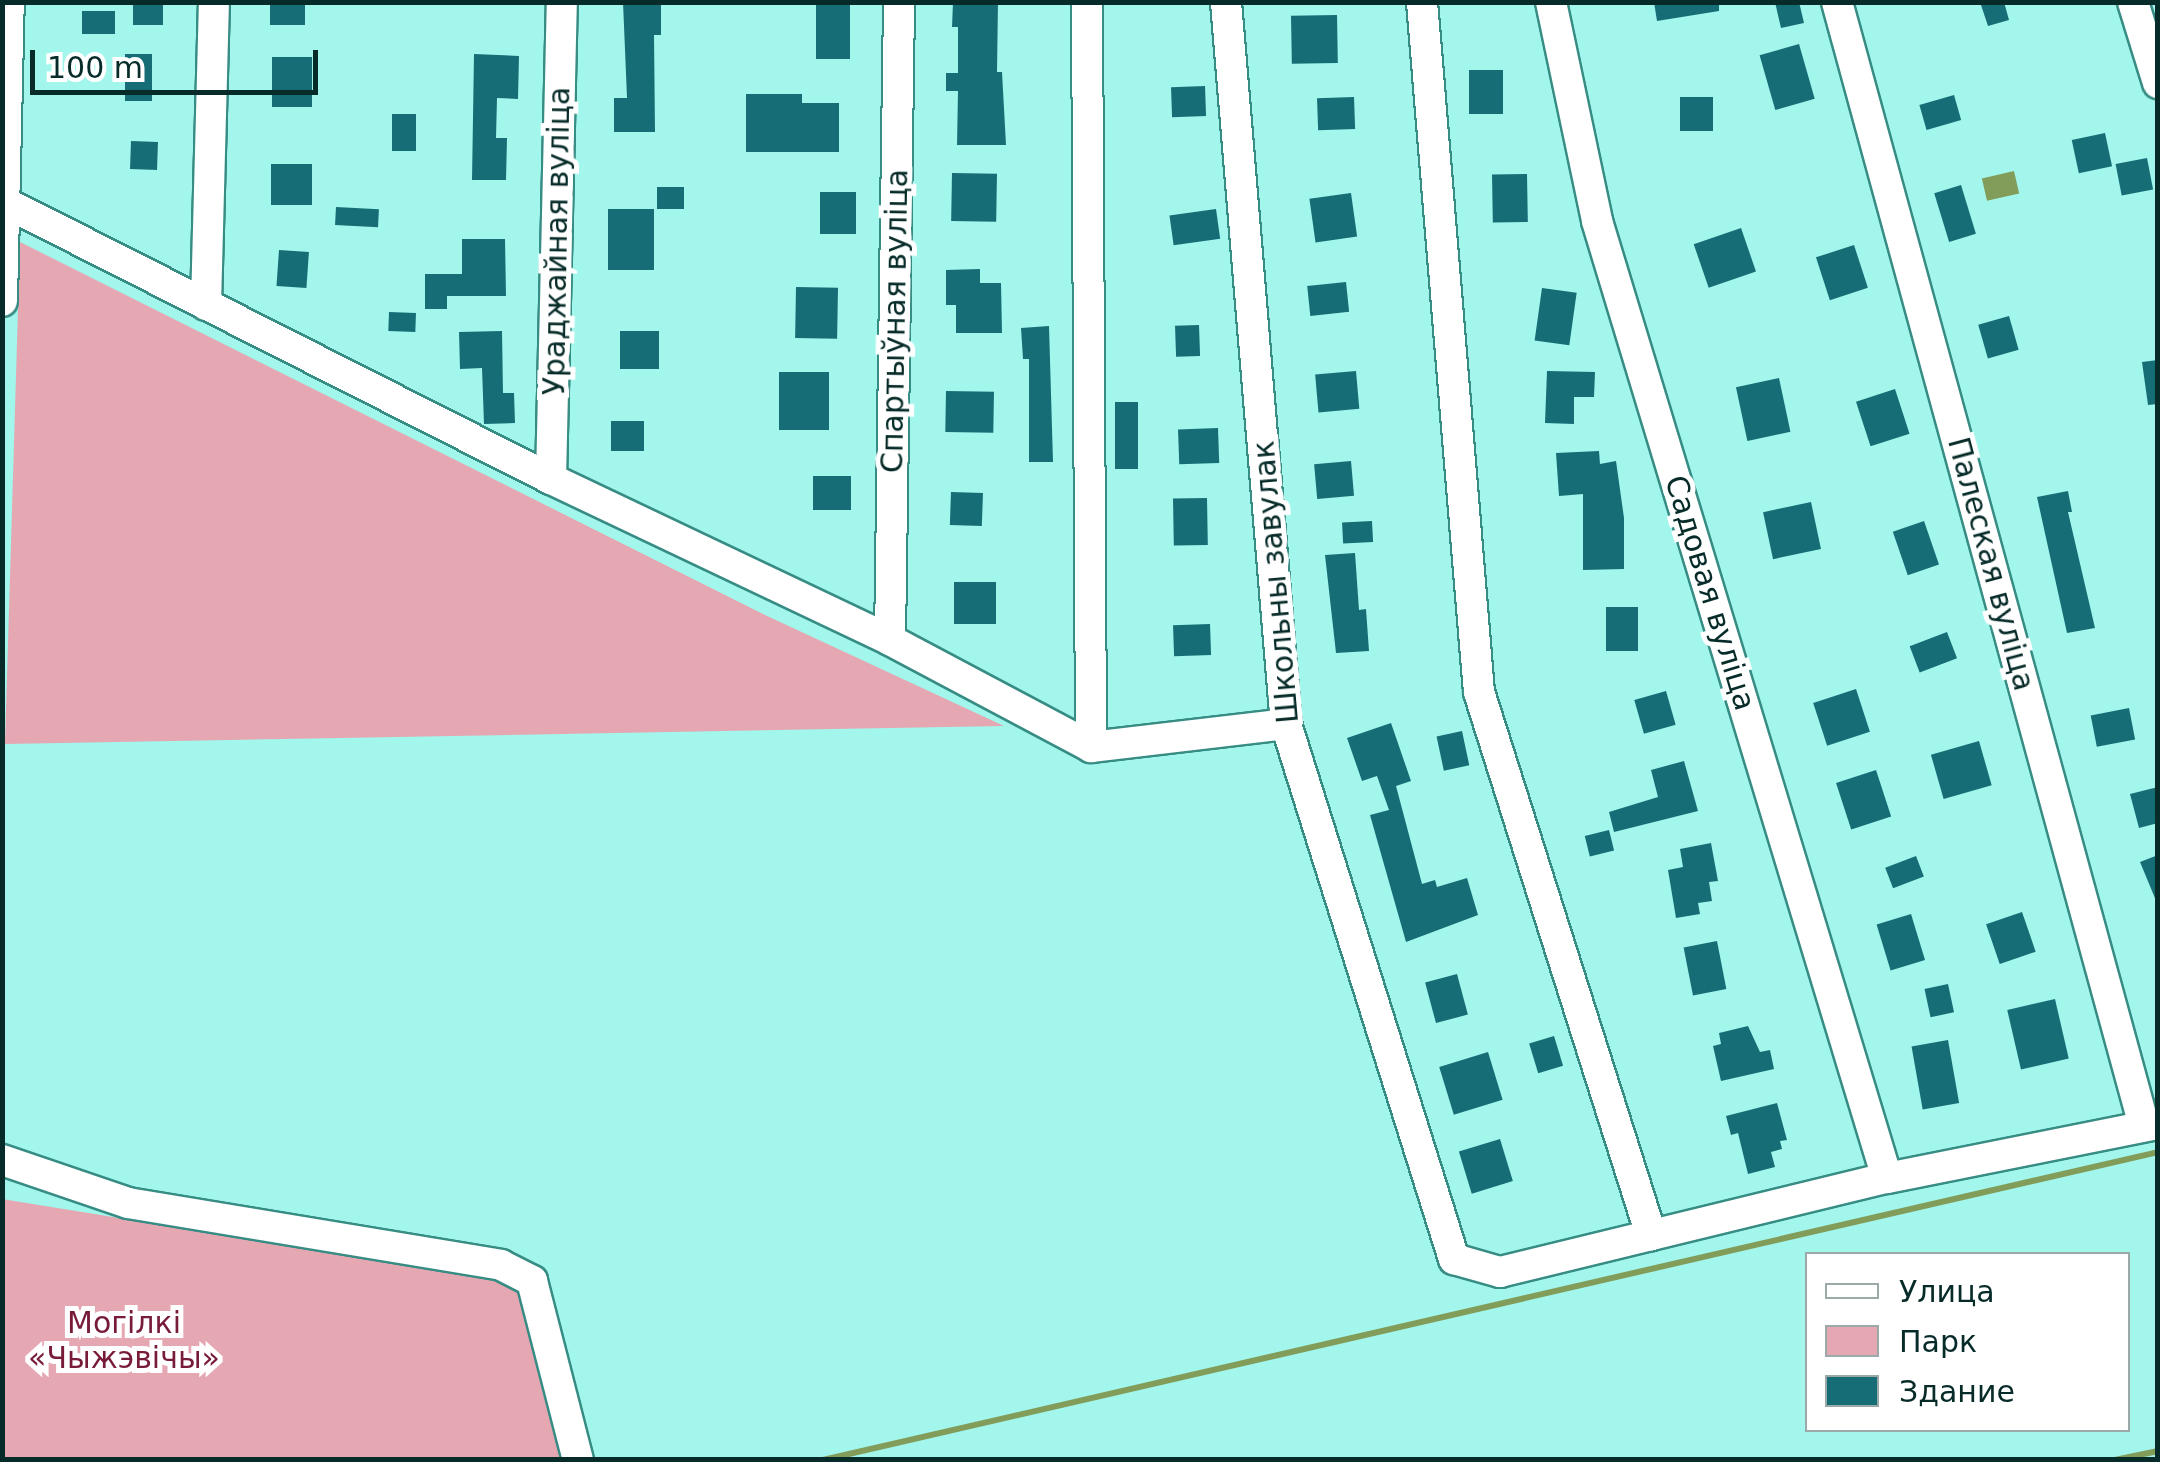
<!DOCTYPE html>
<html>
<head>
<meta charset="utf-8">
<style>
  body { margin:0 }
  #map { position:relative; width:2160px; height:1462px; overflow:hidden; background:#a2f6ec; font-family:"DejaVu Sans",sans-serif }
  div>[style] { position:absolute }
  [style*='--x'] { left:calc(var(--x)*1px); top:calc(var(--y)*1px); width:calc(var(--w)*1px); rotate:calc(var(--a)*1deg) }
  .green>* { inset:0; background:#e5a7b2 }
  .water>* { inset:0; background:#829c5a; transform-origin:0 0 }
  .stream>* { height:6px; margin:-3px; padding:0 3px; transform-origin:3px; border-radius:3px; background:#829c5a }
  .building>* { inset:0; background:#176d76; transform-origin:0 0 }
  .roads { filter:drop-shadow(2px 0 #378c84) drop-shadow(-2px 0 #378c84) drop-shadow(0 2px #378c84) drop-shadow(0 -2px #378c84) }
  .minor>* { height:30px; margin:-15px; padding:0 15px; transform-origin:15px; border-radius:15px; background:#fff }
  span { translate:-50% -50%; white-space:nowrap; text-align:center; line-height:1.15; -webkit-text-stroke:10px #fff; paint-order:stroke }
  .street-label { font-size:30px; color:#062b28 }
  .park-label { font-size:30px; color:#771b38 }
  .frame { position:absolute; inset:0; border:5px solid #062b28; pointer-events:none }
  .legend { position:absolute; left:1805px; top:1252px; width:325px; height:180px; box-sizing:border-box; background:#fff; border:2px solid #9baaa9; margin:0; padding:12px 18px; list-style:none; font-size:30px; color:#062b28 }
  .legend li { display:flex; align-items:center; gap:20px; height:50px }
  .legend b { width:50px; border:2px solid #9baaa9 }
  .scale { position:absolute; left:30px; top:50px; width:288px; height:45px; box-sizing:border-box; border:5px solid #062b28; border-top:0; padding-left:12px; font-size:30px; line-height:35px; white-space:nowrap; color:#062b28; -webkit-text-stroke:8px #fff; paint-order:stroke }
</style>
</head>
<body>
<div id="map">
  <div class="green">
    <div style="clip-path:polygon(20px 242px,765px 615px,1004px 726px,5px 744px)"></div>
    <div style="clip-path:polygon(2px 1199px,518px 1283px,566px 1459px,3px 1459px)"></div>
  </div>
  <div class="water">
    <div style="left:2014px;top:171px;width:23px;height:33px;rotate:77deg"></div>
  </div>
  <div class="stream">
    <div style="--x:823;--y:1460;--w:1370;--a:-12.99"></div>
    <div style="--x:2115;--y:1460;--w:44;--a:-11.8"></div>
  </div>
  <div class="building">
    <div style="left:133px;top:2px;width:30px;height:23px"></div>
    <div style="left:270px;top:2px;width:35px;height:23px"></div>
    <div style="clip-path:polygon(623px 2px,661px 2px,661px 35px,654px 35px,655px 132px,614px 132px,614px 98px,627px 98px)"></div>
    <div style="left:816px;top:2px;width:34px;height:57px"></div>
    <div style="clip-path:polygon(953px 2px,998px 2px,997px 72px,1002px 72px,1006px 145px,957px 145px,958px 91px,946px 91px,946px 73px,958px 73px,958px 27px,952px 27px)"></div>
    <div style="clip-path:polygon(1654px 2px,1719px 2px,1719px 11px,1657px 21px)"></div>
    <div style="clip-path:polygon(1775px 2px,1799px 2px,1804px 23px,1781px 28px)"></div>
    <div style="clip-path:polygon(1980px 2px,2004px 2px,2009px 20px,1988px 26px)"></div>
    <div style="left:82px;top:11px;width:33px;height:23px"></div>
    <div style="left:1337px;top:15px;width:48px;height:46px;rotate:89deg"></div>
    <div style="left:1799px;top:44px;width:57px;height:41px;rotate:74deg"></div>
    <div style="left:125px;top:54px;width:27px;height:47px"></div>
    <div style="clip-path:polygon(474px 54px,519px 56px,518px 99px,497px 98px,496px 138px,507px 138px,506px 180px,472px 180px)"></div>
    <div style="left:312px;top:57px;width:50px;height:40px;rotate:90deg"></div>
    <div style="left:1469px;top:70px;width:34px;height:44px"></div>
    <div style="left:1205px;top:86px;width:30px;height:34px;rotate:88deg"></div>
    <div style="clip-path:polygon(746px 94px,802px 94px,802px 103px,839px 103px,839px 152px,746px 152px)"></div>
    <div style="left:1954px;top:95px;width:26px;height:36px;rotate:74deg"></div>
    <div style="left:1354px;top:97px;width:32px;height:37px;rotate:88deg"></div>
    <div style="left:1680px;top:97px;width:33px;height:34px"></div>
    <div style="left:392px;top:114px;width:24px;height:37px"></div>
    <div style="left:2105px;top:133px;width:34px;height:34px;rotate:78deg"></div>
    <div style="left:131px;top:141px;width:27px;height:28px;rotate:2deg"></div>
    <div style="left:2147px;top:158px;width:32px;height:32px;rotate:79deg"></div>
    <div style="left:312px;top:164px;width:41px;height:41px;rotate:90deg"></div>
    <div style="left:952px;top:173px;width:45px;height:48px;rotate:1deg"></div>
    <div style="left:1527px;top:174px;width:48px;height:35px;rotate:89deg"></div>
    <div style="left:1961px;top:185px;width:51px;height:28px;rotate:73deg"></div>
    <div style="left:657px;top:187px;width:27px;height:22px"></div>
    <div style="left:820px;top:192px;width:36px;height:42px"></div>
    <div style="left:1351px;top:193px;width:44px;height:42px;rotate:82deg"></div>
    <div style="left:336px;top:207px;width:43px;height:18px;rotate:3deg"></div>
    <div style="left:654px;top:209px;width:61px;height:46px;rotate:90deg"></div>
    <div style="left:1216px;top:209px;width:30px;height:47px;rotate:82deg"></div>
    <div style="left:1741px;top:228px;width:46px;height:50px;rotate:71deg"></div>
    <div style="clip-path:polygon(462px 239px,505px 239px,506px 296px,447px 296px,447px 309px,425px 309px,425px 274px,462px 274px)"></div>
    <div style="left:1854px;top:245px;width:45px;height:40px;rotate:72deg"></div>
    <div style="left:279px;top:250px;width:30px;height:36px;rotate:4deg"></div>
    <div style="clip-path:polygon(980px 269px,980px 283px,1001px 283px,1002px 333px,956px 333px,956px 305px,946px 305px,946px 270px)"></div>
    <div style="left:1346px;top:282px;width:30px;height:39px;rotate:84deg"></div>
    <div style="left:796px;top:287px;width:42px;height:51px;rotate:1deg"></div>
    <div style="left:1542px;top:288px;width:35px;height:53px;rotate:8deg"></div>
    <div style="left:389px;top:312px;width:27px;height:19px;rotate:2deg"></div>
    <div style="left:2009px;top:316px;width:35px;height:32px;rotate:74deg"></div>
    <div style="left:1199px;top:325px;width:31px;height:24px;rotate:88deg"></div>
    <div style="clip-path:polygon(1049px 326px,1053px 462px,1029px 462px,1029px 359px,1023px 359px,1021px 328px)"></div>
    <div style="clip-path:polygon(502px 331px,503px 393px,514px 393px,515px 423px,484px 424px,482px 368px,460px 369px,459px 332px)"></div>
    <div style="left:620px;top:331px;width:39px;height:38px"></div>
    <div style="clip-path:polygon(2158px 360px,2158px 404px,2148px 405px,2142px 362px)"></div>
    <div style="left:1356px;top:371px;width:38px;height:41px;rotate:85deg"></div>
    <div style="clip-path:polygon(1547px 371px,1595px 372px,1594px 397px,1574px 397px,1574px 424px,1545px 423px)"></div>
    <div style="left:779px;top:372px;width:50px;height:58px"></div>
    <div style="left:1779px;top:378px;width:55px;height:44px;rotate:78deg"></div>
    <div style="left:1895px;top:389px;width:47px;height:41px;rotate:72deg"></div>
    <div style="left:946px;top:391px;width:48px;height:41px;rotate:1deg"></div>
    <div style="left:1115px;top:402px;width:23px;height:67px"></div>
    <div style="left:611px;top:421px;width:33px;height:30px"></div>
    <div style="left:1218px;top:428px;width:35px;height:40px;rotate:88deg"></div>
    <div style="clip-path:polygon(1599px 451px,1600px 464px,1616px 461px,1624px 518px,1624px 569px,1583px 570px,1583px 494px,1559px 496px,1556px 453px)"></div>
    <div style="left:1351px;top:461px;width:35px;height:37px;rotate:85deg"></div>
    <div style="left:813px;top:476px;width:38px;height:34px"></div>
    <div style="clip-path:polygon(2068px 491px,2072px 512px,2068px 512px,2095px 628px,2067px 633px,2037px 497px)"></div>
    <div style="left:951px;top:492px;width:32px;height:33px;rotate:2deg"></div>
    <div style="left:1207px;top:498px;width:47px;height:34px;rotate:89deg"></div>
    <div style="left:1811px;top:502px;width:48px;height:49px;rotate:78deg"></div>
    <div style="left:1372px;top:521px;width:21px;height:30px;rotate:87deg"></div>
    <div style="left:1924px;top:521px;width:46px;height:33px;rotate:71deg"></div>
    <div style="clip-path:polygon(1355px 553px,1359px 610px,1366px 609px,1369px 651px,1336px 653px,1325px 555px)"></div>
    <div style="left:954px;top:582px;width:42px;height:42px"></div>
    <div style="left:1638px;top:607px;width:44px;height:32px;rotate:90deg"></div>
    <div style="left:1210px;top:624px;width:31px;height:37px;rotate:88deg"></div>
    <div style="left:1947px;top:632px;width:28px;height:40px;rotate:69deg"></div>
    <div style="left:1856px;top:689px;width:45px;height:45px;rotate:72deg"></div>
    <div style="left:1666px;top:691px;width:35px;height:33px;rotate:74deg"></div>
    <div style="left:2129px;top:708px;width:32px;height:39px;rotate:79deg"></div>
    <div style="clip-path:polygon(1391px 723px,1411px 781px,1396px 786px,1422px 884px,1435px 880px,1437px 887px,1467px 878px,1478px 915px,1406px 942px,1370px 815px,1389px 810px,1377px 776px,1362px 781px,1347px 738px)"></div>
    <div style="left:1462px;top:731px;width:35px;height:26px;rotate:78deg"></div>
    <div style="left:1979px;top:741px;width:46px;height:50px;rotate:74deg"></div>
    <div style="clip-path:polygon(1684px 761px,1698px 811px,1614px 832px,1609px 812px,1658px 797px,1651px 770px)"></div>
    <div style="left:1876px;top:770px;width:49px;height:42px;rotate:72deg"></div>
    <div style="clip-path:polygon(2158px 787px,2158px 823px,2139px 828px,2130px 794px)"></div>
    <div style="left:1609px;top:830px;width:21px;height:25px;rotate:76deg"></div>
    <div style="clip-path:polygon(1711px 843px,1718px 881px,1709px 882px,1712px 901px,1698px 903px,1700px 914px,1676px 918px,1668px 870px,1683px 867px,1680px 849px)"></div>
    <div style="clip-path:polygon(2158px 855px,2158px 902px,2157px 903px,2140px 862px)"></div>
    <div style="left:1916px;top:856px;width:22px;height:33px;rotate:69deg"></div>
    <div style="left:2022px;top:912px;width:42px;height:38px;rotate:71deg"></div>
    <div style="left:1911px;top:914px;width:48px;height:36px;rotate:73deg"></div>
    <div style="left:1717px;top:941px;width:49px;height:34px;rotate:79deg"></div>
    <div style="left:1457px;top:974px;width:42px;height:33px;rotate:75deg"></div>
    <div style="left:1948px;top:984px;width:29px;height:24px;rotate:78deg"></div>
    <div style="left:2055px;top:999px;width:61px;height:49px;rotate:77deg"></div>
    <div style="clip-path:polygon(1748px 1026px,1760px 1052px,1770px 1050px,1774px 1069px,1721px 1081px,1713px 1046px,1721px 1044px,1719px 1033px)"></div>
    <div style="left:1554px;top:1036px;width:31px;height:26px;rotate:73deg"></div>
    <div style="left:1948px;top:1040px;width:64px;height:37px;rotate:80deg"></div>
    <div style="left:1488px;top:1052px;width:50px;height:51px;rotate:73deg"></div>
    <div style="clip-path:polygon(1777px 1103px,1787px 1140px,1780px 1141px,1782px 1149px,1771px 1152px,1775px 1167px,1748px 1174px,1738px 1133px,1731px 1135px,1726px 1116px)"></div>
    <div style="left:1500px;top:1139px;width:44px;height:43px;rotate:73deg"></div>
  </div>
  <div class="roads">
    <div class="minor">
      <div style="--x:1087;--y:2;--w:745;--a:89.69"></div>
      <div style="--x:1226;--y:2;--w:724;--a:85.25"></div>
      <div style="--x:1286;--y:724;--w:561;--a:72.57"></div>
      <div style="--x:1454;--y:1259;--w:48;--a:15.8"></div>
      <div style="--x:1500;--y:1272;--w:398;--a:-13.7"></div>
      <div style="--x:1887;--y:1178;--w:276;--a:-11.3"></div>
      <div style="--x:1422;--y:2;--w:692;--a:85.28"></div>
      <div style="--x:1479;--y:692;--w:570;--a:72.42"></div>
      <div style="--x:1551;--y:2;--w:224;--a:78.1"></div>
      <div style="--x:1597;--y:221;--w:1000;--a:73.14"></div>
      <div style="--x:1837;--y:2;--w:1165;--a:74.72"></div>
      <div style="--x:2133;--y:2;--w:85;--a:72.8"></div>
      <div style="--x:4;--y:202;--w:613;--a:26.86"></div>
      <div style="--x:551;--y:479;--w:375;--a:25.4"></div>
      <div style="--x:890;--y:640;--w:228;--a:28"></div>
      <div style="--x:1091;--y:747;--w:196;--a:-6.7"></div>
      <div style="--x:2;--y:301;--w:299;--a:-88.7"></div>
      <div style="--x:206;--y:305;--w:303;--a:-88.5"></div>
      <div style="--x:551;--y:479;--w:477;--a:-88.7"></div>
      <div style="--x:890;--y:640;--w:638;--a:-89.19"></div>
      <div style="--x:2;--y:1160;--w:133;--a:18.8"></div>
      <div style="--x:128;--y:1203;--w:378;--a:9.4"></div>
      <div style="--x:501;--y:1265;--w:35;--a:27"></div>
      <div style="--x:532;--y:1281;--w:185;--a:75.6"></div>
    </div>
  </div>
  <div class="street-label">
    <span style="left:557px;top:241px;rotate:-89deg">Ураджайная вуліца</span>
    <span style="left:895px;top:321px;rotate:-89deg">Спартыўная вуліца</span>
    <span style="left:1991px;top:564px;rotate:75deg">Палеская вуліца</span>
    <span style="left:1276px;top:582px;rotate:-95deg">Школьны завулак</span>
    <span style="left:1710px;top:593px;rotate:73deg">Садовая вуліца</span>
  </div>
  <div class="park-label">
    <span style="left:124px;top:1340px">Могілкі<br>«Чыжэвічы»</span>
  </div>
  <div class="frame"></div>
  <ul class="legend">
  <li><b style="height:12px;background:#fff"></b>Улица</li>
  <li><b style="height:28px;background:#e5a7b2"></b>Парк</li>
  <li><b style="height:28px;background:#176d76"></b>Здание</li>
  </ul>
  <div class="scale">100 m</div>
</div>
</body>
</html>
